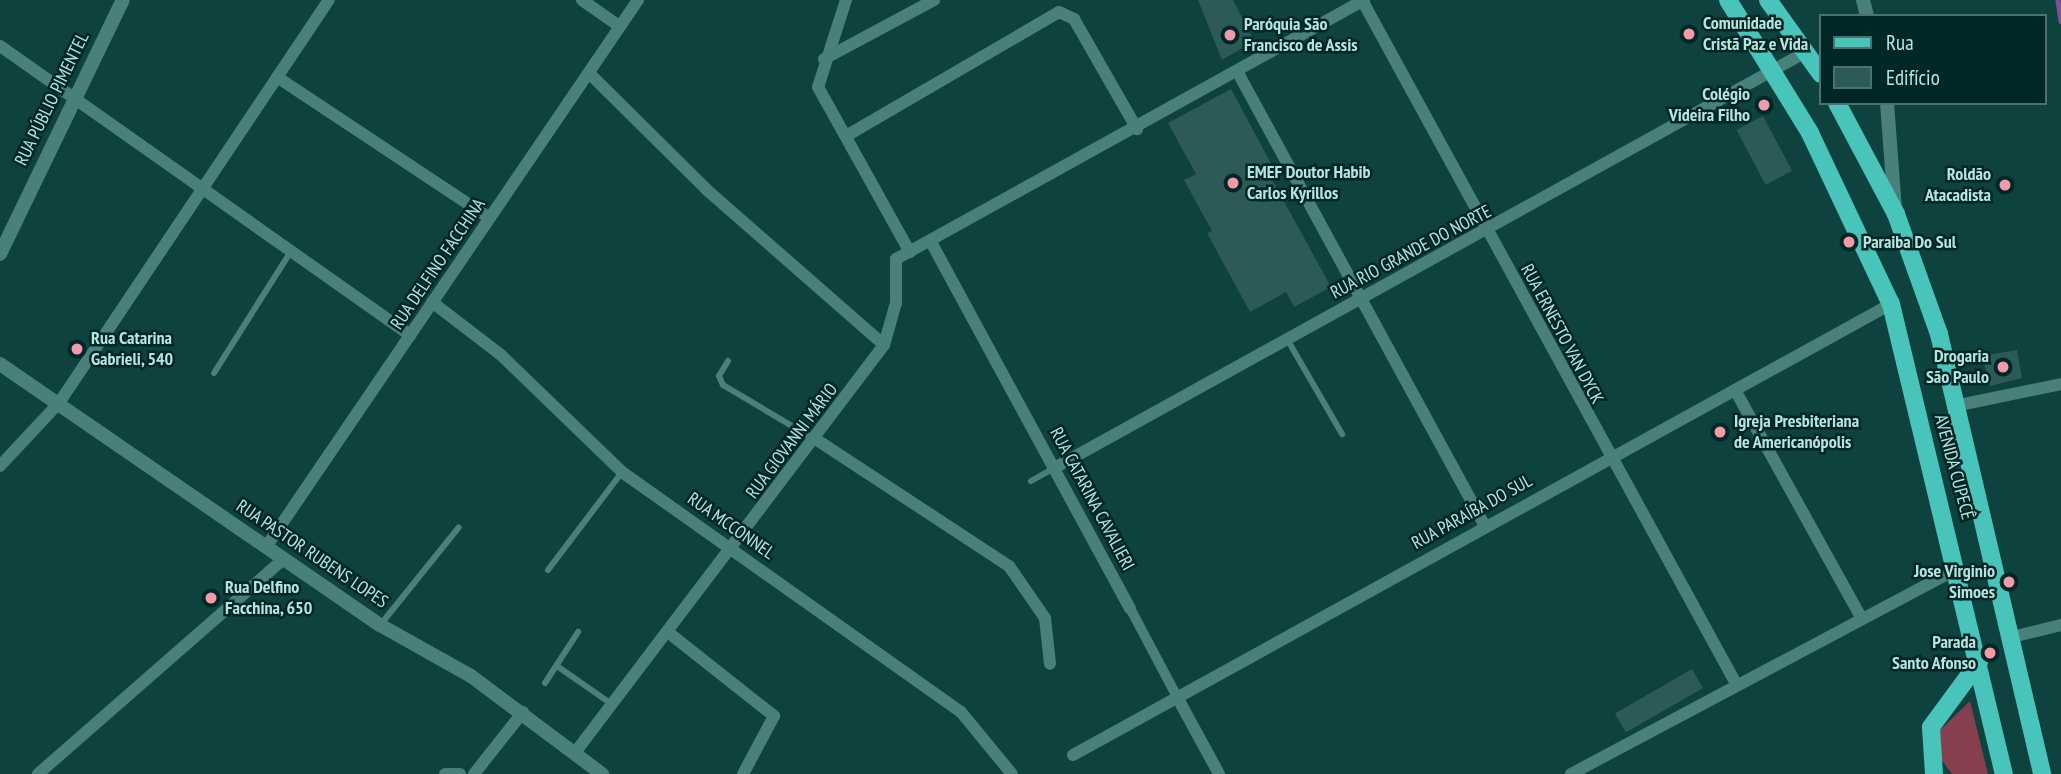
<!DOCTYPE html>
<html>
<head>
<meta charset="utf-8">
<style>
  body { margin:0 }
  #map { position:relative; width:2061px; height:774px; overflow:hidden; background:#0d423f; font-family:"PT Sans Narrow",sans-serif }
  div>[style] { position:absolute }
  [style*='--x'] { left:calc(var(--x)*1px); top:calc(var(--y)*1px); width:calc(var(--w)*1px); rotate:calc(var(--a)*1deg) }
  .green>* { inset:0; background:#863f4e }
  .stream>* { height:4.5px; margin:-2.25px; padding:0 2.25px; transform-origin:2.25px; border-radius:2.25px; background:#7c4f9f }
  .building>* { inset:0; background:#2c5b57; transform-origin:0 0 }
  .service>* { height:6px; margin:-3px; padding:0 3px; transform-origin:3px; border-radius:3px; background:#4a807b }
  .pedestrian>* { height:10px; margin:-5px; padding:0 5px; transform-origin:5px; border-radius:5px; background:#4a807b }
  .minor>* { height:12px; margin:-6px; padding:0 6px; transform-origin:6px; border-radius:6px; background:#4a807b }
  .tertiary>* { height:14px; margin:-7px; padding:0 7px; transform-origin:7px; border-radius:7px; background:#4a807b }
  .primary>* { height:18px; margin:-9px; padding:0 9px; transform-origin:9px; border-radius:9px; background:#48c4bb }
  .dots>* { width:19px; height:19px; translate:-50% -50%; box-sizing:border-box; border:4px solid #002725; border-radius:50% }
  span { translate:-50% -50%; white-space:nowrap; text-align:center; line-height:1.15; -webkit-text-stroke:5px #002725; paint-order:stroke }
  .poi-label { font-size:18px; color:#b8e3df; font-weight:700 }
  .left { translate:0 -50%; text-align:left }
  .right { translate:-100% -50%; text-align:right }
  .street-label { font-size:18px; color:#b8e3df }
  .legend { position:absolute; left:1819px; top:14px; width:228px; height:91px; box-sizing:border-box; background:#002725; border:2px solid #4a726f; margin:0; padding:9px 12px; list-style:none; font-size:21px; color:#b8e3df }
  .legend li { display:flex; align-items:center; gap:14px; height:35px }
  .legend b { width:35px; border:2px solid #4a726f }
</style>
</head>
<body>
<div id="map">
  <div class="green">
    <div style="clip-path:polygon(1970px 701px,1988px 774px,1952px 774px,1937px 754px,1940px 730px)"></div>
  </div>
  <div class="stream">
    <div style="--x:2058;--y:0;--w:21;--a:82"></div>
  </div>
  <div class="building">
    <div style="clip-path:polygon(1198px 0,1233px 0,1254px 41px,1222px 60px)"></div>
    <div style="clip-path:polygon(1231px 89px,1275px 171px,1269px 174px,1331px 287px,1294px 307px,1286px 292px,1250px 312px,1207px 233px,1212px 231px,1184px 180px,1196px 174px,1168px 123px)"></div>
    <div style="left:1763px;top:116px;width:62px;height:30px;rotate:62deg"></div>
    <div style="clip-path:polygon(2017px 350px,2022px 378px,1990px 386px,1982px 356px)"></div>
    <div style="left:1692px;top:669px;width:22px;height:89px;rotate:60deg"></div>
  </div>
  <div class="service">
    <div style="--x:1287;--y:339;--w:110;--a:59.9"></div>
    <div style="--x:728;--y:361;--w:17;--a:121"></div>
    <div style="--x:719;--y:376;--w:10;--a:66"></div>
    <div style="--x:723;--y:385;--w:106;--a:30.7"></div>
    <div style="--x:214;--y:373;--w:144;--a:-57.7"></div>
    <div style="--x:1031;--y:481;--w:26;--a:-29"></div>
    <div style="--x:548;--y:570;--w:123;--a:-52.9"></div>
    <div style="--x:381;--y:624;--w:124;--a:-51.2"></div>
    <div style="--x:557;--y:666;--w:68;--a:34.9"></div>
    <div style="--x:545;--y:683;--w:61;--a:-57.1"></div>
  </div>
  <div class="pedestrian">
    <div style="--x:1130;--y:608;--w:98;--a:62.1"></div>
  </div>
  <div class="minor">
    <div style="--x:582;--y:0;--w:45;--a:35.1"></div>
    <div style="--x:846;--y:0;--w:91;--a:107.8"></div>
    <div style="--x:818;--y:87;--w:189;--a:60.9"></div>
    <div style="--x:1362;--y:0;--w:777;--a:61.32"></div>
    <div style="--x:0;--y:46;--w:502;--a:35.18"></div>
    <div style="--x:824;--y:59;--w:125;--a:-28.2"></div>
    <div style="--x:1237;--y:71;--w:518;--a:61.41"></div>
    <div style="--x:592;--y:76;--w:162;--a:44.7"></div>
    <div style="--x:707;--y:190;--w:235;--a:41.2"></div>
    <div style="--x:277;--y:77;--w:255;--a:33.6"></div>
    <div style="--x:846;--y:136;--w:246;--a:-30.2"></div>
    <div style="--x:1059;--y:12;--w:17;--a:25"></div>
    <div style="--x:1074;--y:19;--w:127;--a:60.2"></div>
    <div style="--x:931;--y:242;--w:417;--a:61.5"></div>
    <div style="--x:432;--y:302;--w:87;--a:37.5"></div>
    <div style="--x:501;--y:355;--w:168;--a:44"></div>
    <div style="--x:622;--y:472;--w:415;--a:35.3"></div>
    <div style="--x:961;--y:712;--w:80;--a:50.6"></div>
    <div style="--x:1735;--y:390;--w:260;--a:61"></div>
    <div style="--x:1959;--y:405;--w:104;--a:-11.6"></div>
    <div style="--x:817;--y:440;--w:230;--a:33.3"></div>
    <div style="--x:1009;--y:566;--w:63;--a:55.3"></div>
    <div style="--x:1045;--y:618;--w:46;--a:83.8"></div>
    <div style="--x:0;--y:466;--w:86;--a:-46.9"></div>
    <div style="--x:59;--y:403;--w:485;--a:-56.2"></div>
    <div style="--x:1056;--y:467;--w:857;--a:-28.96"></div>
    <div style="--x:266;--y:547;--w:662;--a:-55.78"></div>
    <div style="--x:669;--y:633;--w:134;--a:38.3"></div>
    <div style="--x:774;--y:716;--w:66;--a:118.1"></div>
    <div style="--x:2012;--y:637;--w:50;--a:-13.8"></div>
    <div style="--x:1176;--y:695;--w:90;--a:61.4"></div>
    <div style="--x:574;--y:754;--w:513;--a:-52.84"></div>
    <div style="--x:884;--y:345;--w:44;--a:-74.1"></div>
    <div style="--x:896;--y:303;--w:44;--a:-90"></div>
    <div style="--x:896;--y:259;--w:535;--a:-28.96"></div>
    <div style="--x:1073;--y:755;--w:934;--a:-28.87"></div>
    <div style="--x:38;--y:774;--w:327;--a:-41.2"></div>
    <div style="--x:445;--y:774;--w:15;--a:0"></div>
    <div style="--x:474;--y:774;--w:79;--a:-51.7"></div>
    <div style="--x:1571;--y:774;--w:438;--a:-28"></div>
  </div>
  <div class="tertiary">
    <div style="--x:1863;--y:0;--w:16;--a:76"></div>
    <div style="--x:1887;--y:103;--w:106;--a:85.7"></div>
    <div style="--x:0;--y:254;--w:282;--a:-64.2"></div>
    <div style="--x:0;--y:364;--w:461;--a:34.5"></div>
    <div style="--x:380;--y:625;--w:104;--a:29.3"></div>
    <div style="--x:471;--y:676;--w:164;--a:36.8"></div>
  </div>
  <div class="primary">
    <div style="--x:1728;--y:0;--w:156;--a:58.3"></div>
    <div style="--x:1810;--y:133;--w:189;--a:64.7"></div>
    <div style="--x:1891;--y:304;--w:483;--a:76.5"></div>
    <div style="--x:1768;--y:0;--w:91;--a:54.4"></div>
    <div style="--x:1837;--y:103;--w:126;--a:62"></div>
    <div style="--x:1896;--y:214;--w:127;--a:70.3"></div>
    <div style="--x:1939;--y:334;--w:452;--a:76.8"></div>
    <div style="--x:1934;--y:774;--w:47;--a:-93.7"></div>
    <div style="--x:1931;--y:727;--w:81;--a:-53.6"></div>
  </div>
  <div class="dots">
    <div style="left:1689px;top:34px;background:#f39aaa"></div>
    <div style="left:1230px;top:35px;background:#f39aaa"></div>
    <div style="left:1764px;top:105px;background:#f39aaa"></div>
    <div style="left:1233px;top:183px;background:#f39aaa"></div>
    <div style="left:2005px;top:185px;background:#f39aaa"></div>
    <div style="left:1849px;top:242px;background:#f39aaa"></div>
    <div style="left:77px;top:349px;background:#f39aaa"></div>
    <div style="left:2003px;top:367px;background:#f39aaa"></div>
    <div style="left:1720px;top:432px;background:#f39aaa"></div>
    <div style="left:2009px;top:582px;background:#f39aaa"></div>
    <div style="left:211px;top:598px;background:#f39aaa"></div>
    <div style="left:1990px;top:653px;background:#f39aaa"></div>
  </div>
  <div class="poi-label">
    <span class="left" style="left:1703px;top:34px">Comunidade<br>Cristã Paz e Vida</span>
    <span class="left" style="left:1244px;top:35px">Paróquia São<br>Francisco de Assis</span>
    <span class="right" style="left:1750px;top:105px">Colégio<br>Videira Filho</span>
    <span class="left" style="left:1247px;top:183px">EMEF Doutor Habib<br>Carlos Kyrillos</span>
    <span class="right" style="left:1991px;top:185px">Roldão<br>Atacadista</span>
    <span class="left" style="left:1863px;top:242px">Paraiba Do Sul</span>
    <span class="left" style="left:91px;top:349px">Rua Catarina<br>Gabrieli, 540</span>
    <span class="right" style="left:1989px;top:367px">Drogaria<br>São Paulo</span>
    <span class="left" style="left:1734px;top:432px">Igreja Presbiteriana<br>de Americanópolis</span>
    <span class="right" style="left:1995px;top:582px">Jose Virginio<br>Simoes</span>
    <span class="left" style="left:225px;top:598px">Rua Delfino<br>Facchina, 650</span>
    <span class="right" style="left:1976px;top:653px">Parada<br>Santo Afonso</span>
  </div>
  <div class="street-label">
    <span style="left:52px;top:99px;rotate:-64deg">RUA PÚBLIO PIMENTEL</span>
    <span style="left:1411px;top:252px;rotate:-28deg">RUA RIO GRANDE DO NORTE</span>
    <span style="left:438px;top:264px;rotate:-56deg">RUA DELFINO FACCHINA</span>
    <span style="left:1562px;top:334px;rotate:62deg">RUA ERNESTO VAN DYCK</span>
    <span style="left:792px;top:441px;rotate:-53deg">RUA GIOVANNI MÁRIO</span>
    <span style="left:1954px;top:467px;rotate:75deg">AVENIDA CUPECÊ</span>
    <span style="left:1092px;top:499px;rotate:62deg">RUA CATARINA CAVALIERI</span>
    <span style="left:1472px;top:512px;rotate:-29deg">RUA PARAÍBA DO SUL</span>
    <span style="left:731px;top:526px;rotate:35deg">RUA MCCONNEL</span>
    <span style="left:312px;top:554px;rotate:34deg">RUA PASTOR RUBENS LOPES</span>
  </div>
  <ul class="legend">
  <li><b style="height:9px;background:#48c4bb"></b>Rua</li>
  <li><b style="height:19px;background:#2c5b57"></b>Edifício</li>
  </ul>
</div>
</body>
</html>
